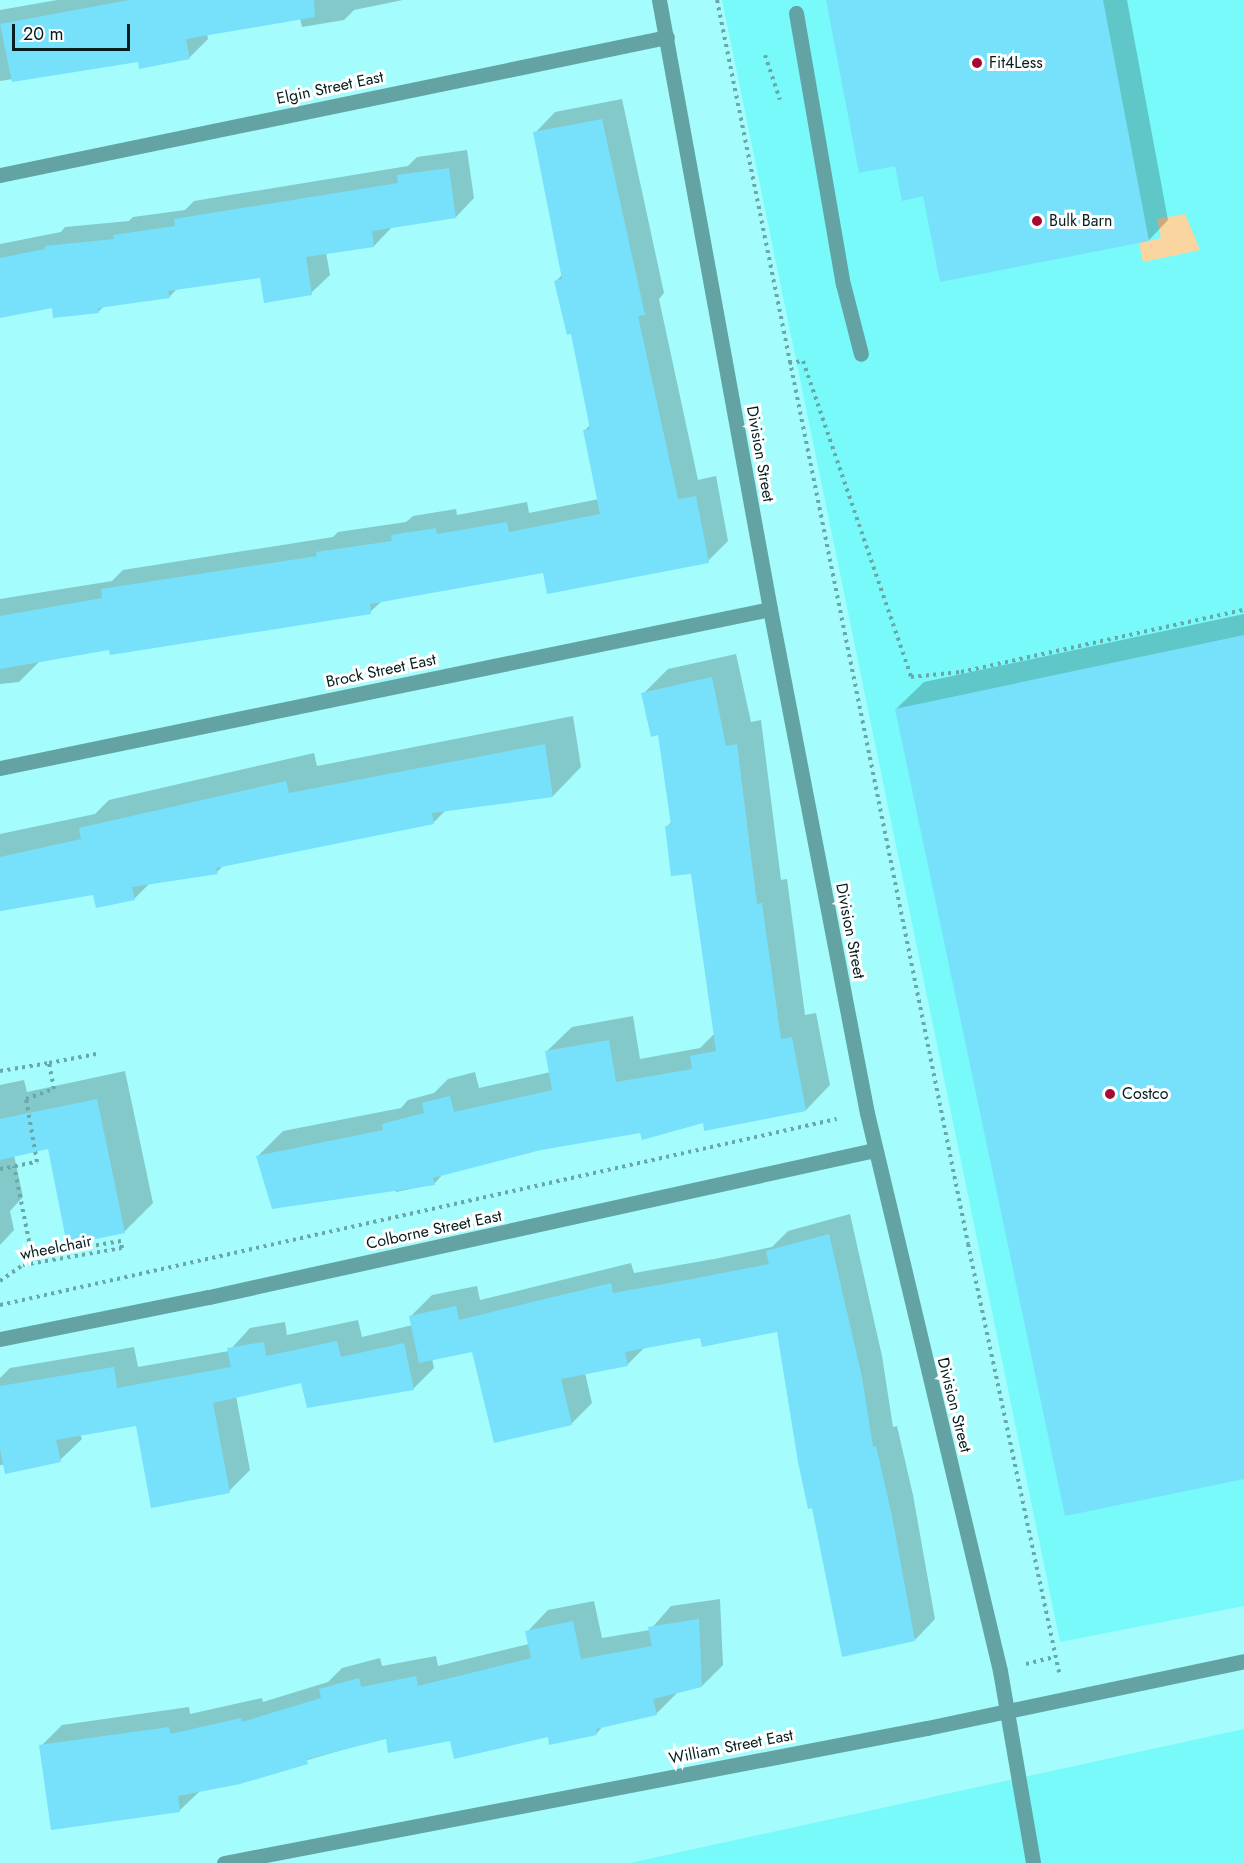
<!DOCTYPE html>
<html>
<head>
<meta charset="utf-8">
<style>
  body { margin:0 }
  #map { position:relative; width:1244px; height:1863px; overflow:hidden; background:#a5fcfc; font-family:Jost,sans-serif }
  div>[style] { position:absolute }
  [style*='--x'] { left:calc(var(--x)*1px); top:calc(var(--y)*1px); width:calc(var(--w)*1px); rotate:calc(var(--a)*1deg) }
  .built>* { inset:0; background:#78f9fa }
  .green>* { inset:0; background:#fbd59f }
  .shadow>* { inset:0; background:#0003 }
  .building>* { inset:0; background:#77e1fb }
  .path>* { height:4px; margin-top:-2px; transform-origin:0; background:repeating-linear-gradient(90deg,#69a8a8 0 3px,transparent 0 7.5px) }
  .lane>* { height:15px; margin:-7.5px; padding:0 7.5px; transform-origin:7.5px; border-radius:7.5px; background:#64a3a3 }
  .street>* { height:15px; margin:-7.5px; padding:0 7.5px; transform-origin:7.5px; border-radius:7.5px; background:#64a3a3 }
  .dots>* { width:16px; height:16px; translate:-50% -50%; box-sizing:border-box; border:3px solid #fff; border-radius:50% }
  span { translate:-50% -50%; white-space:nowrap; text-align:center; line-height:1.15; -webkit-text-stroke:6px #fff; paint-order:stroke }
  .poi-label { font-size:16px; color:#051e1e }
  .left { translate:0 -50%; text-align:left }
  .street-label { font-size:16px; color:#051e1e }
  .scale { position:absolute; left:12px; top:24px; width:118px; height:27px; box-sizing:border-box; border:3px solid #051e1e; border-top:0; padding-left:8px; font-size:18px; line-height:21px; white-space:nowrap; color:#051e1e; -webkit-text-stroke:4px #fff; paint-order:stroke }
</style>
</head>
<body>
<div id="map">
  <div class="built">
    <div style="clip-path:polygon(722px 0,1244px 0,1244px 1606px,1060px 1642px)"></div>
    <div style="clip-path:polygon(1244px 1729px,1244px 1863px,630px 1863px)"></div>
  </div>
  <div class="green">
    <div style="clip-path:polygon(1185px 214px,1200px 250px,1143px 262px,1139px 243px,1161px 238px,1157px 219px)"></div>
  </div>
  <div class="shadow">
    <div style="clip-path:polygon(57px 0,403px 0,354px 10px,344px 20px,302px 27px,300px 18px,207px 34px,208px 39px,189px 58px,139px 60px,0 81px,0 10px)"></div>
    <div style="clip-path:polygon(827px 0,1127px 0,1168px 220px,1149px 240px,924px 194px,896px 164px)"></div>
    <div style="clip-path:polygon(622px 99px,664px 293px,659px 299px,698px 480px,716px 476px,728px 541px,708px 561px,544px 571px,383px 600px,370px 612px,111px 653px,111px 648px,39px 662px,19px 682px,0 684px,0 599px,112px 581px,123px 570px,333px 537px,338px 532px,406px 522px,413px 516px,456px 509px,457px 515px,527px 502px,529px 513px,599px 499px,584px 431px,591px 424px,572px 332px,555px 282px,563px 274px,535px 133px,555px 112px)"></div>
    <div style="clip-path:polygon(467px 150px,474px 198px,456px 217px,392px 227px,374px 246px,326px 252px,330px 275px,311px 293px,261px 276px,178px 288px,169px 297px,104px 306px,98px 312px,53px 306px,0 316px,0 244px,61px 232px,65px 227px,129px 221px,133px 217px,185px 210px,194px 201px,408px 166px,417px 157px)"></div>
    <div style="clip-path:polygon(1244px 614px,1244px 1477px,896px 709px,924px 682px)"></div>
    <div style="clip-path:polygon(736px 654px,751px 722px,761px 720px,781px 880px,787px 879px,805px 1015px,816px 1013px,830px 1085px,806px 1110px,704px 1121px,541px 1149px,444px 1173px,434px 1184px,396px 1192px,395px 1188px,258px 1156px,283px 1131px,401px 1108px,408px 1100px,434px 1093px,448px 1079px,475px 1072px,479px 1088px,551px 1072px,547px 1051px,572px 1027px,633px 1016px,640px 1059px,700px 1048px,715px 1033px,692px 872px,667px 827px,672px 821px,659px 733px,643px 694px,668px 669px)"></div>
    <div style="clip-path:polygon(573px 716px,581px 767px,553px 796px,446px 810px,434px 822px,224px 865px,217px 872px,150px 883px,134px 899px,94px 893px,0 911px,0 834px,95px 814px,109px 800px,314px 753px,317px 766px)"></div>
    <div style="clip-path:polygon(125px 1071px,153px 1203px,124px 1232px,49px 1147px,14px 1155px,23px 1197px,10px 1211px,14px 1230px,0 1245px,0 1085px,24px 1080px,27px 1092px)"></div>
    <div style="clip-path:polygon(850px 1214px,882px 1356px,893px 1427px,897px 1426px,913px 1495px,935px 1619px,915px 1640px,778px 1330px,701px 1336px,645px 1347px,627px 1365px,585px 1373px,592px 1403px,571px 1424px,473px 1350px,432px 1358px,434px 1368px,413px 1389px,302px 1381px,236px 1396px,250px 1470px,229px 1491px,137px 1424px,80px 1434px,82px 1439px,60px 1460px,0 1465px,0 1378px,10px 1368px,134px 1347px,138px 1367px,229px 1351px,250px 1328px,285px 1322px,287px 1335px,358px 1320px,362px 1337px,413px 1325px,411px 1316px,432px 1295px,477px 1286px,480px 1300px,631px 1263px,634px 1273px,714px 1259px,772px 1247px,788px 1231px)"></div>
    <div style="clip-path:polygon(720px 1599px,723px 1665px,702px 1686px,677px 1693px,656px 1714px,604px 1725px,597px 1733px,451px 1739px,387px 1737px,200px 1791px,179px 1811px,41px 1746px,62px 1725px,189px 1707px,190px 1714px,262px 1698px,263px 1702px,328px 1682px,342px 1668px,380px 1658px,382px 1666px,436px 1656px,438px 1666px,529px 1644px,527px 1632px,548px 1610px,594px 1601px,602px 1638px,650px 1630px,671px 1606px)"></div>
  </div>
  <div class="building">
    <div style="clip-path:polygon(129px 0,314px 0,315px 17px,186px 39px,190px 59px,139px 69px,138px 62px,12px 82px,0 24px)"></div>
    <div style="clip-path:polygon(826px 0,1103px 0,1149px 241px,940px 282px,923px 196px,902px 201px,895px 166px,859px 173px)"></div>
    <div style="clip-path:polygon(602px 119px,645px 315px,638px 316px,678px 499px,696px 496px,709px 563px,547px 594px,543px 573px,370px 604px,371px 614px,110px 655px,109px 650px,0 669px,0 616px,102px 598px,101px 589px,317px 556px,316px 552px,392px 541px,391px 535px,436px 528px,437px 534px,507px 522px,509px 532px,600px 514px,583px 430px,590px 429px,571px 334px,567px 335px,554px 281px,562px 279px,533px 132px)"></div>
    <div style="clip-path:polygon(449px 168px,456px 218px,372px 231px,374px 247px,306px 257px,312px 295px,264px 303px,260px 278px,168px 291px,170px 298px,98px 308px,99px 313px,53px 318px,52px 308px,0 318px,0 258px,45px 249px,45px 246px,114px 239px,113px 235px,175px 226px,174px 219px,398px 183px,397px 175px)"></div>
    <div style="clip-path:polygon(1244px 635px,1244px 1479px,1065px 1516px,895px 709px)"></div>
    <div style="clip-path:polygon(712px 677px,726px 746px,737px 744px,757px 904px,762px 903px,781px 1039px,792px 1037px,806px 1111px,704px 1131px,703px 1123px,642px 1140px,640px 1133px,541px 1150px,433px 1178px,435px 1185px,272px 1209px,256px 1156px,383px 1130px,382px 1124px,424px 1113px,422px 1103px,450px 1096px,454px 1112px,552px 1090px,545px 1051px,609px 1040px,616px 1082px,692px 1069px,690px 1056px,716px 1051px,691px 874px,671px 876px,665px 826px,671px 825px,658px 735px,651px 737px,641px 693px)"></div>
    <div style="clip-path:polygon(545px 744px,553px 797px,432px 813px,434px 824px,216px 868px,218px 874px,132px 887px,135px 900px,96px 908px,93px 895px,0 911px,0 857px,81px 839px,79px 828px,286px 781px,289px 793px)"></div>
    <div style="clip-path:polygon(97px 1099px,125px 1233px,67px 1245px,48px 1149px,0 1160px,0 1119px)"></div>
    <div style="clip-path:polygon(829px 1234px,862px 1377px,873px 1447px,876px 1446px,892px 1516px,915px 1641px,842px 1657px,812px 1508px,808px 1509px,798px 1462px,777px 1332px,702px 1347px,700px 1338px,625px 1352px,628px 1366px,561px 1379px,572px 1425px,494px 1443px,472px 1352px,419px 1363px,409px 1316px,456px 1306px,459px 1320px,611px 1283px,613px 1293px,692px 1279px,769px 1264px,766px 1251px)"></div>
    <div style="clip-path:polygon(337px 1341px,341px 1357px,404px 1343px,414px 1390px,307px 1408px,301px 1383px,213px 1403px,230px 1493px,151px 1508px,136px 1426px,56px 1440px,61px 1462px,5px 1474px,0 1449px,0 1386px,114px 1367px,117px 1388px,231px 1367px,227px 1348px,264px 1342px,266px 1356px)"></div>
    <div style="clip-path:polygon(699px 1619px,702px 1687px,653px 1699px,657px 1715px,596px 1729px,597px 1735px,549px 1745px,548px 1737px,454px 1759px,450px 1741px,388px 1753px,386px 1739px,307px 1759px,308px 1764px,240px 1784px,178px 1796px,180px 1812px,51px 1830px,39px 1745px,169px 1727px,170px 1734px,241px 1718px,242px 1722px,321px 1698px,319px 1689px,359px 1678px,361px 1687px,416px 1676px,418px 1686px,531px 1658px,525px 1631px,573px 1621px,581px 1659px,652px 1646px,648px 1627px)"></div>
  </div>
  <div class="path">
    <div style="--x:717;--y:0;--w:1269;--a:78.59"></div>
    <div style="--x:968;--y:1244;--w:438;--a:78"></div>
    <div style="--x:765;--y:55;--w:47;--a:71.6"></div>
    <div style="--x:789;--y:363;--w:14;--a:-8"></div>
    <div style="--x:803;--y:361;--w:334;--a:71.1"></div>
    <div style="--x:911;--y:677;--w:50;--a:-5.7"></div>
    <div style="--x:961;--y:672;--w:290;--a:-12.4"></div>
    <div style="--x:0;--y:1071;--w:50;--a:-9.3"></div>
    <div style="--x:0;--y:1169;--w:38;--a:-11"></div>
    <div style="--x:37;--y:1162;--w:64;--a:-99.9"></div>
    <div style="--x:26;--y:1099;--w:30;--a:-20"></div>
    <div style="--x:54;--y:1089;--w:26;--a:-101"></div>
    <div style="--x:49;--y:1063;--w:48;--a:-10.8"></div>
    <div style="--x:0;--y:1281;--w:28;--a:-35"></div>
    <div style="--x:23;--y:1265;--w:100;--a:-9.7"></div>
    <div style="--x:122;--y:1248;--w:7;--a:-98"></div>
    <div style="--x:121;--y:1241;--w:90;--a:170.4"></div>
    <div style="--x:32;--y:1256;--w:92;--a:-101.3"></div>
    <div style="--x:0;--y:1305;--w:857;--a:-12.53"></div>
    <div style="--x:1026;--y:1664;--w:29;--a:-14"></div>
  </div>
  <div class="lane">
    <div style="--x:796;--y:13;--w:275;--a:80.2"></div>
    <div style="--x:843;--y:284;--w:72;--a:75.6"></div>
  </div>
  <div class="street">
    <div style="--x:659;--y:0;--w:619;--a:79.67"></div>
    <div style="--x:770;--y:609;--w:513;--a:79.11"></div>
    <div style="--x:867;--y:1113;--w:574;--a:76.59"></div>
    <div style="--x:1000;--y:1671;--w:195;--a:80.2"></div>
    <div style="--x:0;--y:175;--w:681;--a:-11.69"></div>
    <div style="--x:0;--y:768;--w:786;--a:-11.67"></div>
    <div style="--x:0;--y:1339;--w:213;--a:-11.4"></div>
    <div style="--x:209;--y:1297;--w:681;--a:-12.46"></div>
    <div style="--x:224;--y:1863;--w:716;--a:-10.87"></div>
    <div style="--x:927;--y:1728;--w:324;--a:-11.9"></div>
  </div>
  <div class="dots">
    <div style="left:977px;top:63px;background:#a50a35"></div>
    <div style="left:1037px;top:221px;background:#a50a35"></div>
    <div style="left:1110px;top:1094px;background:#a50a35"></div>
  </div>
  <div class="poi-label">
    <span class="left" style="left:989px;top:63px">Fit4Less</span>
    <span class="left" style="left:1049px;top:221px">Bulk Barn</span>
    <span class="left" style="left:1122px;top:1094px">Costco</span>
  </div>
  <div class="street-label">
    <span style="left:330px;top:88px;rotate:-12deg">Elgin Street East</span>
    <span style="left:760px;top:454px;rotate:80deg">Division Street</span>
    <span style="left:381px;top:671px;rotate:-12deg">Brock Street East</span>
    <span style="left:850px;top:931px;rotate:79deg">Division Street</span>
    <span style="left:434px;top:1230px;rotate:-12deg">Colborne Street East</span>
    <span style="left:56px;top:1248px;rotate:-11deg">wheelchair</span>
    <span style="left:954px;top:1405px;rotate:76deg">Division Street</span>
    <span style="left:731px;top:1747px;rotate:-11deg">William Street East</span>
  </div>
  <div class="scale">20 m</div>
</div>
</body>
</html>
